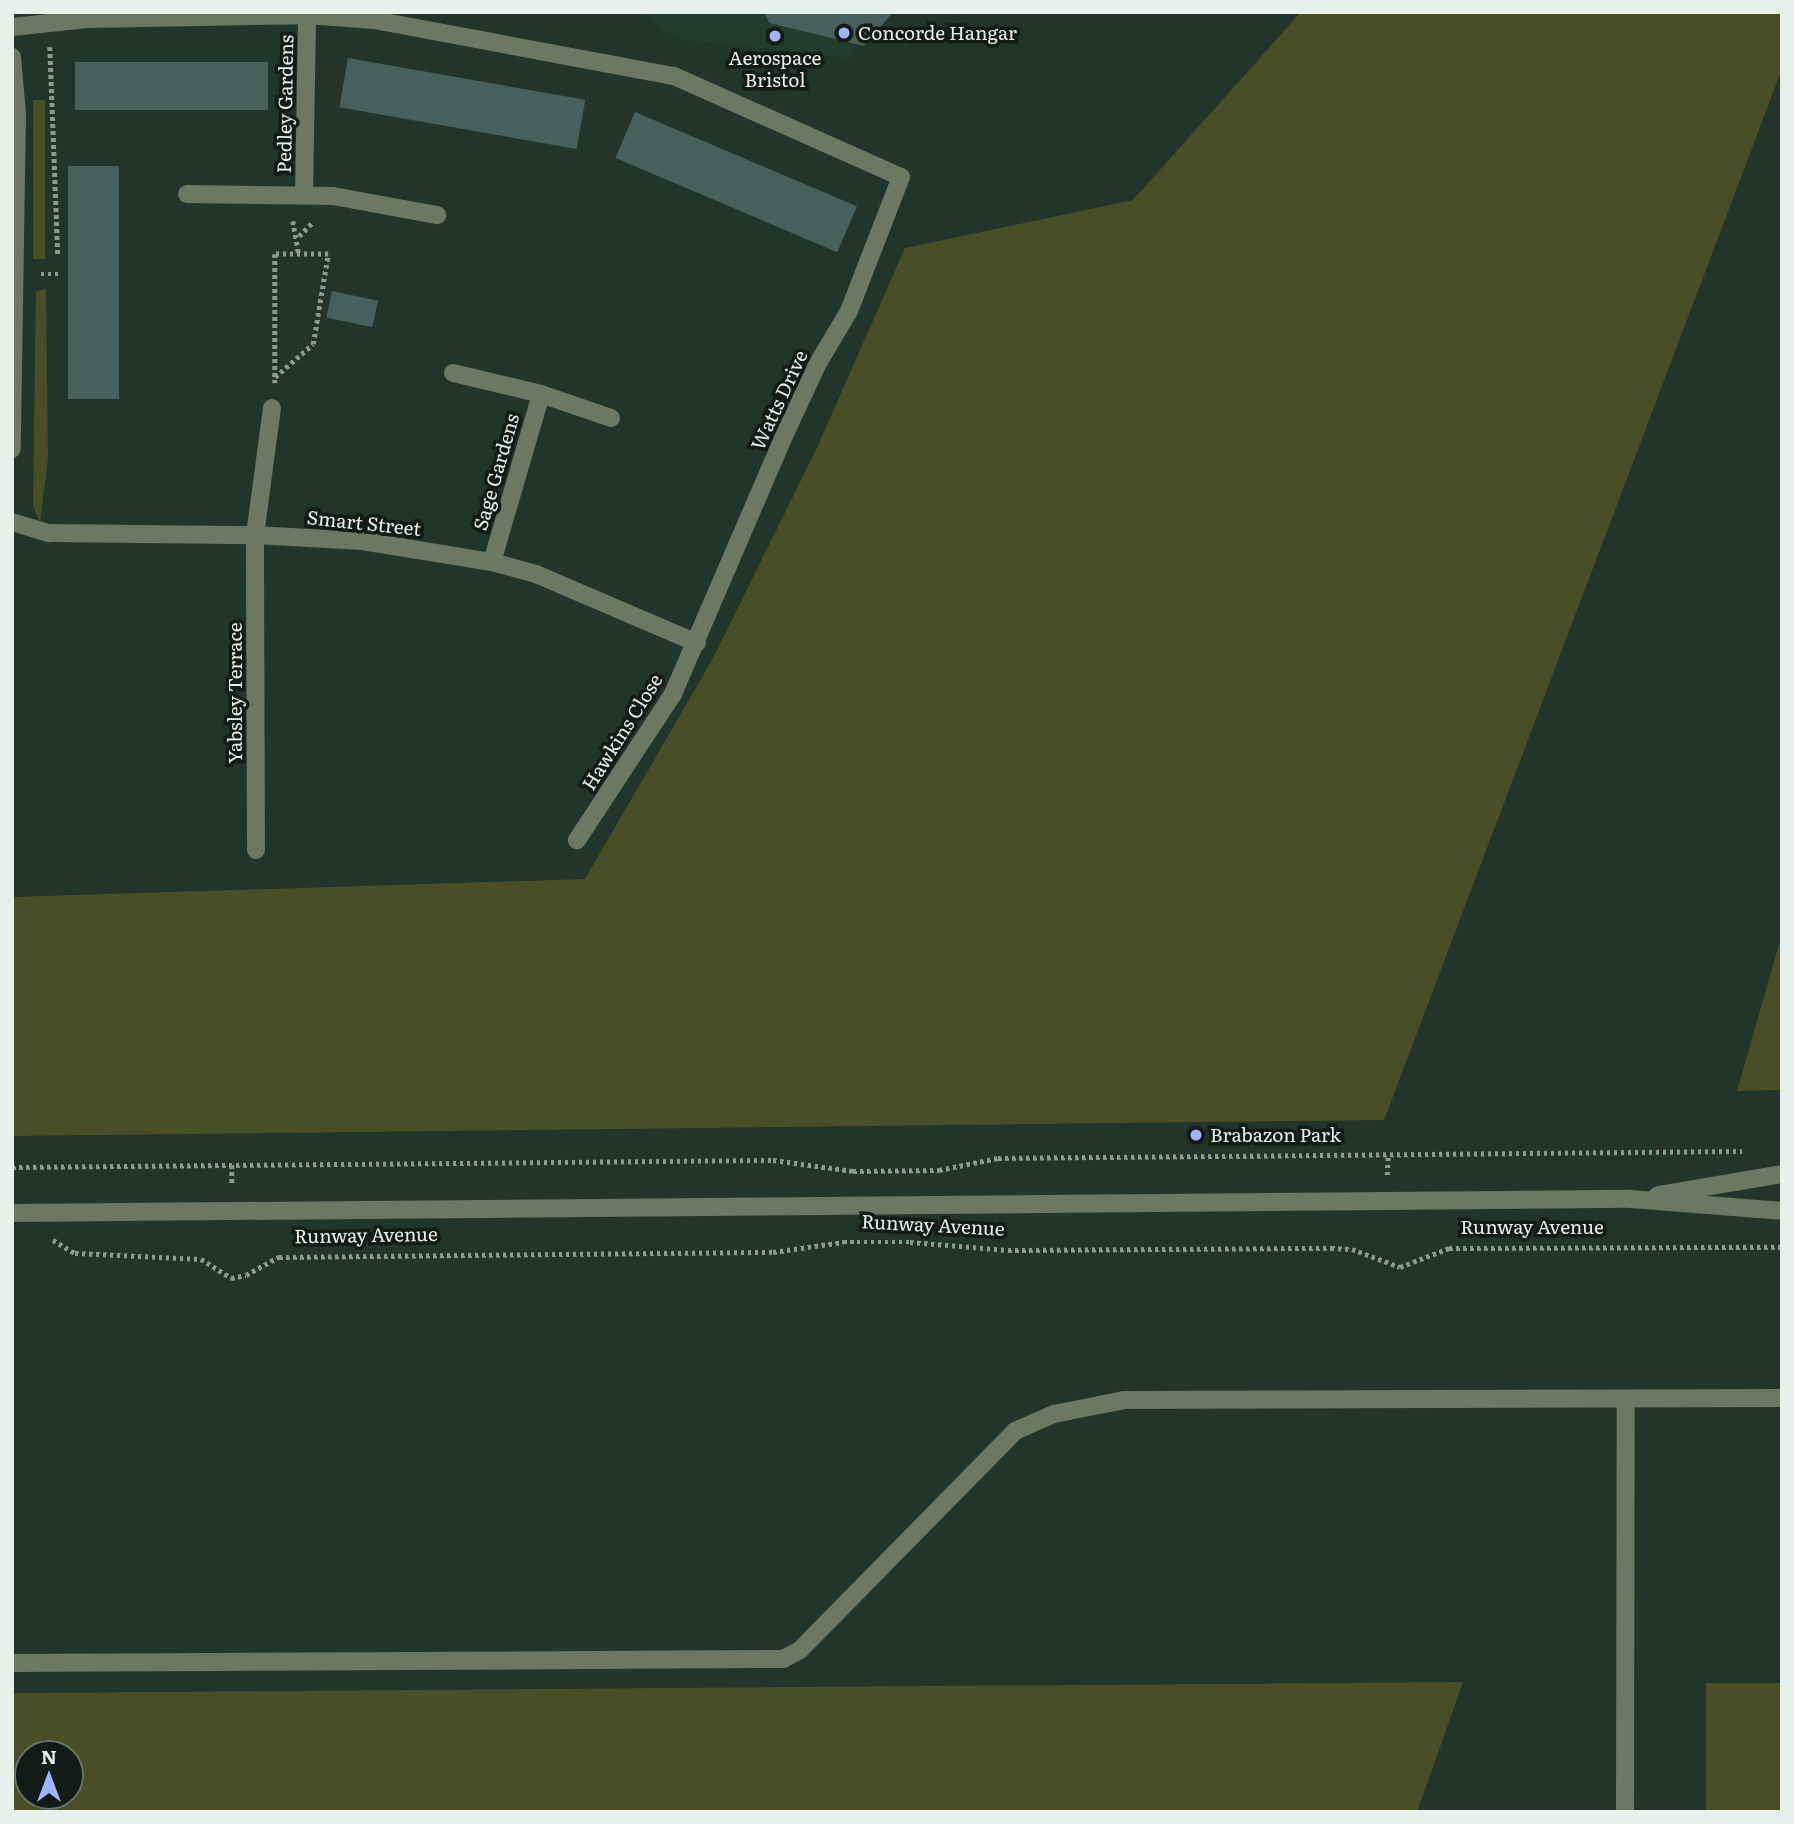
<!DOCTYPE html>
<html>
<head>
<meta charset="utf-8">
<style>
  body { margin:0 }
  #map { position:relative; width:1794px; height:1824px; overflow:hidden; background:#22352b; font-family:Literata,serif }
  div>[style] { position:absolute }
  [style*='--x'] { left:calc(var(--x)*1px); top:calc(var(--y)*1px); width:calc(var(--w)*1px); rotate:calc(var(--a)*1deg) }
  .built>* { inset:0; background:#223d2f }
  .green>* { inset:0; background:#494e26; transform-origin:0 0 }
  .building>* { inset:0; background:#46605b; transform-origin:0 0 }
  .path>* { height:4.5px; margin-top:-2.25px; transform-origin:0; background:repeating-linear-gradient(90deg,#8b9a92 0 3.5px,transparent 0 7px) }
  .minor>* { height:18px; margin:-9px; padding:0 9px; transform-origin:9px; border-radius:9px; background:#6a7864 }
  .dots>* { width:19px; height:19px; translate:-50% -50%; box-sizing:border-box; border:4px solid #121b16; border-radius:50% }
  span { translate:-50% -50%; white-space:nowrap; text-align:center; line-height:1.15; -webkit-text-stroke:7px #121b16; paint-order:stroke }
  .poi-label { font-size:19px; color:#e5f1ea }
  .left { translate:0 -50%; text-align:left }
  .street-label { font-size:19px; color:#e5f1ea }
  .frame { position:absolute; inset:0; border:14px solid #e5f1ea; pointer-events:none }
  .north { position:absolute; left:14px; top:1740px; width:70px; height:70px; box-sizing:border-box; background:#121b16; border:2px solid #66716b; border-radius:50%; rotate:0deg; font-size:19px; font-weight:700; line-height:28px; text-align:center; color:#e5f1ea }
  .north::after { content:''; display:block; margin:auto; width:24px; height:32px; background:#a0b3fd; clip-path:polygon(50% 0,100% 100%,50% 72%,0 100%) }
</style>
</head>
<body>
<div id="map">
  <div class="built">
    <div style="clip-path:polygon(643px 12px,893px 12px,864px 46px,855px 44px,851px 58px,687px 40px,667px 33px)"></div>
  </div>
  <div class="green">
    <div style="clip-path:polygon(1301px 12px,1782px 12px,1782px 69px,1384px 1120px,12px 1136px,12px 897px,585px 879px,712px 660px,816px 450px,905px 248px,1133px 200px)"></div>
    <div style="left:33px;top:100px;width:12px;height:159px"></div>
    <div style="clip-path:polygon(46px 289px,48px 458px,40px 523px,33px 505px,36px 291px)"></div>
    <div style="clip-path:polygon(1782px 934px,1782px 1090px,1737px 1091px)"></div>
    <div style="clip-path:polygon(evenodd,1463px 1682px,1417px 1812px,12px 1812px,12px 1693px,1463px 1682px,70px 1754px,70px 1796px,28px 1796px,28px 1754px,70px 1754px)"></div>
    <div style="left:1706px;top:1683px;width:76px;height:129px"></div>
  </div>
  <div class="building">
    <div style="clip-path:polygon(764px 12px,893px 12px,864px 46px,769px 23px)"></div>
    <div style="left:348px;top:58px;width:241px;height:50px;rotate:10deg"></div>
    <div style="left:75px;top:62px;width:193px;height:48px"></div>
    <div style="left:635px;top:112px;width:241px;height:50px;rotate:23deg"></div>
    <div style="left:68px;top:166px;width:51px;height:233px"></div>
    <div style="left:332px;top:291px;width:47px;height:27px;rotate:12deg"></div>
  </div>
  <div class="path">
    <div style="--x:50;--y:47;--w:209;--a:87.8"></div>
    <div style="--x:293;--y:221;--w:34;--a:80"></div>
    <div style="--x:299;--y:236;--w:20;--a:-45"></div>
    <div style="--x:41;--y:274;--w:17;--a:0"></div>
    <div style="--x:275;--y:377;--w:50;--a:-41"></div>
    <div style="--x:313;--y:344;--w:91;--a:-80.5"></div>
    <div style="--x:328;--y:254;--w:53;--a:180"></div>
    <div style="--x:275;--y:254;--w:129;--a:90"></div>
    <div style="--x:232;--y:1165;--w:20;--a:90"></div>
    <div style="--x:12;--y:1167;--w:761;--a:-0.53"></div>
    <div style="--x:773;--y:1160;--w:81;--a:7.8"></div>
    <div style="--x:853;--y:1171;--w:86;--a:-0.7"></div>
    <div style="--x:939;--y:1170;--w:60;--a:-11.5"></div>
    <div style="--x:998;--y:1158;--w:744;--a:-0.54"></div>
    <div style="--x:1387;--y:1175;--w:20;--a:-87"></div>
    <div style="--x:53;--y:1240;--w:26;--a:31"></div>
    <div style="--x:75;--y:1253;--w:126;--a:2.7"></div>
    <div style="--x:201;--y:1259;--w:36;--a:32"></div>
    <div style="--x:231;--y:1278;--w:15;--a:-11"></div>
    <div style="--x:246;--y:1275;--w:38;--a:-29"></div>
    <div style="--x:279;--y:1257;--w:494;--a:-0.6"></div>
    <div style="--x:773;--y:1252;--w:71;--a:-8.1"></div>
    <div style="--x:843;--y:1242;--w:67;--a:0"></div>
    <div style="--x:910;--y:1242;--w:98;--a:4.7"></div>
    <div style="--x:1008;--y:1250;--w:323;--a:-0.4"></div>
    <div style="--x:1331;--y:1248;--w:21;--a:3"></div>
    <div style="--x:1352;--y:1249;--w:51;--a:20.6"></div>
    <div style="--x:1400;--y:1267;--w:53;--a:-21.2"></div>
    <div style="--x:1449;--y:1248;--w:333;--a:-0.2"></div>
  </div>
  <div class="minor">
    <div style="--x:12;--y:27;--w:76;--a:-6"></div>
    <div style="--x:88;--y:19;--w:219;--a:-1"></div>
    <div style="--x:307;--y:15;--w:67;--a:4.3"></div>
    <div style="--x:374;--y:20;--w:305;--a:10.6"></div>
    <div style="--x:674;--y:76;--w:248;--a:24"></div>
    <div style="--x:901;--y:177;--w:144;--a:111.2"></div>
    <div style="--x:849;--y:311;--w:63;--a:120.7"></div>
    <div style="--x:817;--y:365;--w:78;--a:114.9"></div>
    <div style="--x:784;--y:436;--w:281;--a:113.3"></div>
    <div style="--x:673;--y:694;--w:175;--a:123.3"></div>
    <div style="--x:12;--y:57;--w:57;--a:85"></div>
    <div style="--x:17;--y:114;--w:335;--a:90.9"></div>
    <div style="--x:187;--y:194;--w:146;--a:0.8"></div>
    <div style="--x:333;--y:196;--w:106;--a:10.4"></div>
    <div style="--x:304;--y:194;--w:179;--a:-89"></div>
    <div style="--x:453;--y:373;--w:90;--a:13.4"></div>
    <div style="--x:541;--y:394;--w:74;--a:18.9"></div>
    <div style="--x:12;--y:522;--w:39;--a:17"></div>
    <div style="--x:49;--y:533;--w:206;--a:0.6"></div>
    <div style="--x:255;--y:535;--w:107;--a:3.2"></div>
    <div style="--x:362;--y:541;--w:132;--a:9.2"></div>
    <div style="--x:492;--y:562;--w:46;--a:15.3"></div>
    <div style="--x:536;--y:574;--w:175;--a:23.2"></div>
    <div style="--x:492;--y:562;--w:175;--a:-73.7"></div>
    <div style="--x:256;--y:850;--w:315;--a:-90.2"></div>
    <div style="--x:255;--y:535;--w:128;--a:-82.4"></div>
    <div style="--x:1658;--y:1195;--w:126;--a:-9.6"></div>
    <div style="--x:12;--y:1213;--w:1619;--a:-0.5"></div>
    <div style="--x:1631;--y:1199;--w:151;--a:4.5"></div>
    <div style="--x:12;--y:1663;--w:771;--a:-0.3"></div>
    <div style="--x:783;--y:1659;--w:19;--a:-28"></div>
    <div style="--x:800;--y:1650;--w:307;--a:-45.5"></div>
    <div style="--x:1015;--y:1431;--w:43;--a:-23.6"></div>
    <div style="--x:1054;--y:1414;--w:71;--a:-11.3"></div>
    <div style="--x:1124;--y:1400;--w:658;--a:-0.17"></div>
    <div style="--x:1625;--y:1812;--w:412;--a:-89.9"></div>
  </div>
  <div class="dots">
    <div style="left:844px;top:33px;background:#a0b3fd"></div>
    <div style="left:775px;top:36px;background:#a0b3fd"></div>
    <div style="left:1196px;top:1135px;background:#a0b3fd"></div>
  </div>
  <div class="poi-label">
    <span class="left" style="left:858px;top:33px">Concorde Hangar</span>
    <span style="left:775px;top:69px">Aerospace<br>Bristol</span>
    <span class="left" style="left:1210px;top:1135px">Brabazon Park</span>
  </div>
  <div class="street-label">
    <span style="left:285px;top:104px;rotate:-89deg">Pedley Gardens</span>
    <span style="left:779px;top:400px;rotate:-65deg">Watts Drive</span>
    <span style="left:496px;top:472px;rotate:-74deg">Sage Gardens</span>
    <span style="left:364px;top:523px;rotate:6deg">Smart Street</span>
    <span style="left:235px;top:693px;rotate:-90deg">Yabsley Terrace</span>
    <span style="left:622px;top:732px;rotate:-58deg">Hawkins Close</span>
    <span style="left:933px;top:1225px;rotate:3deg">Runway Avenue</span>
    <span style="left:1532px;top:1227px">Runway Avenue</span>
    <span style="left:366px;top:1235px;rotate:-1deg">Runway Avenue</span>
  </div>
  <div class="frame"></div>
  <div class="north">N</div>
</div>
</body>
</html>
